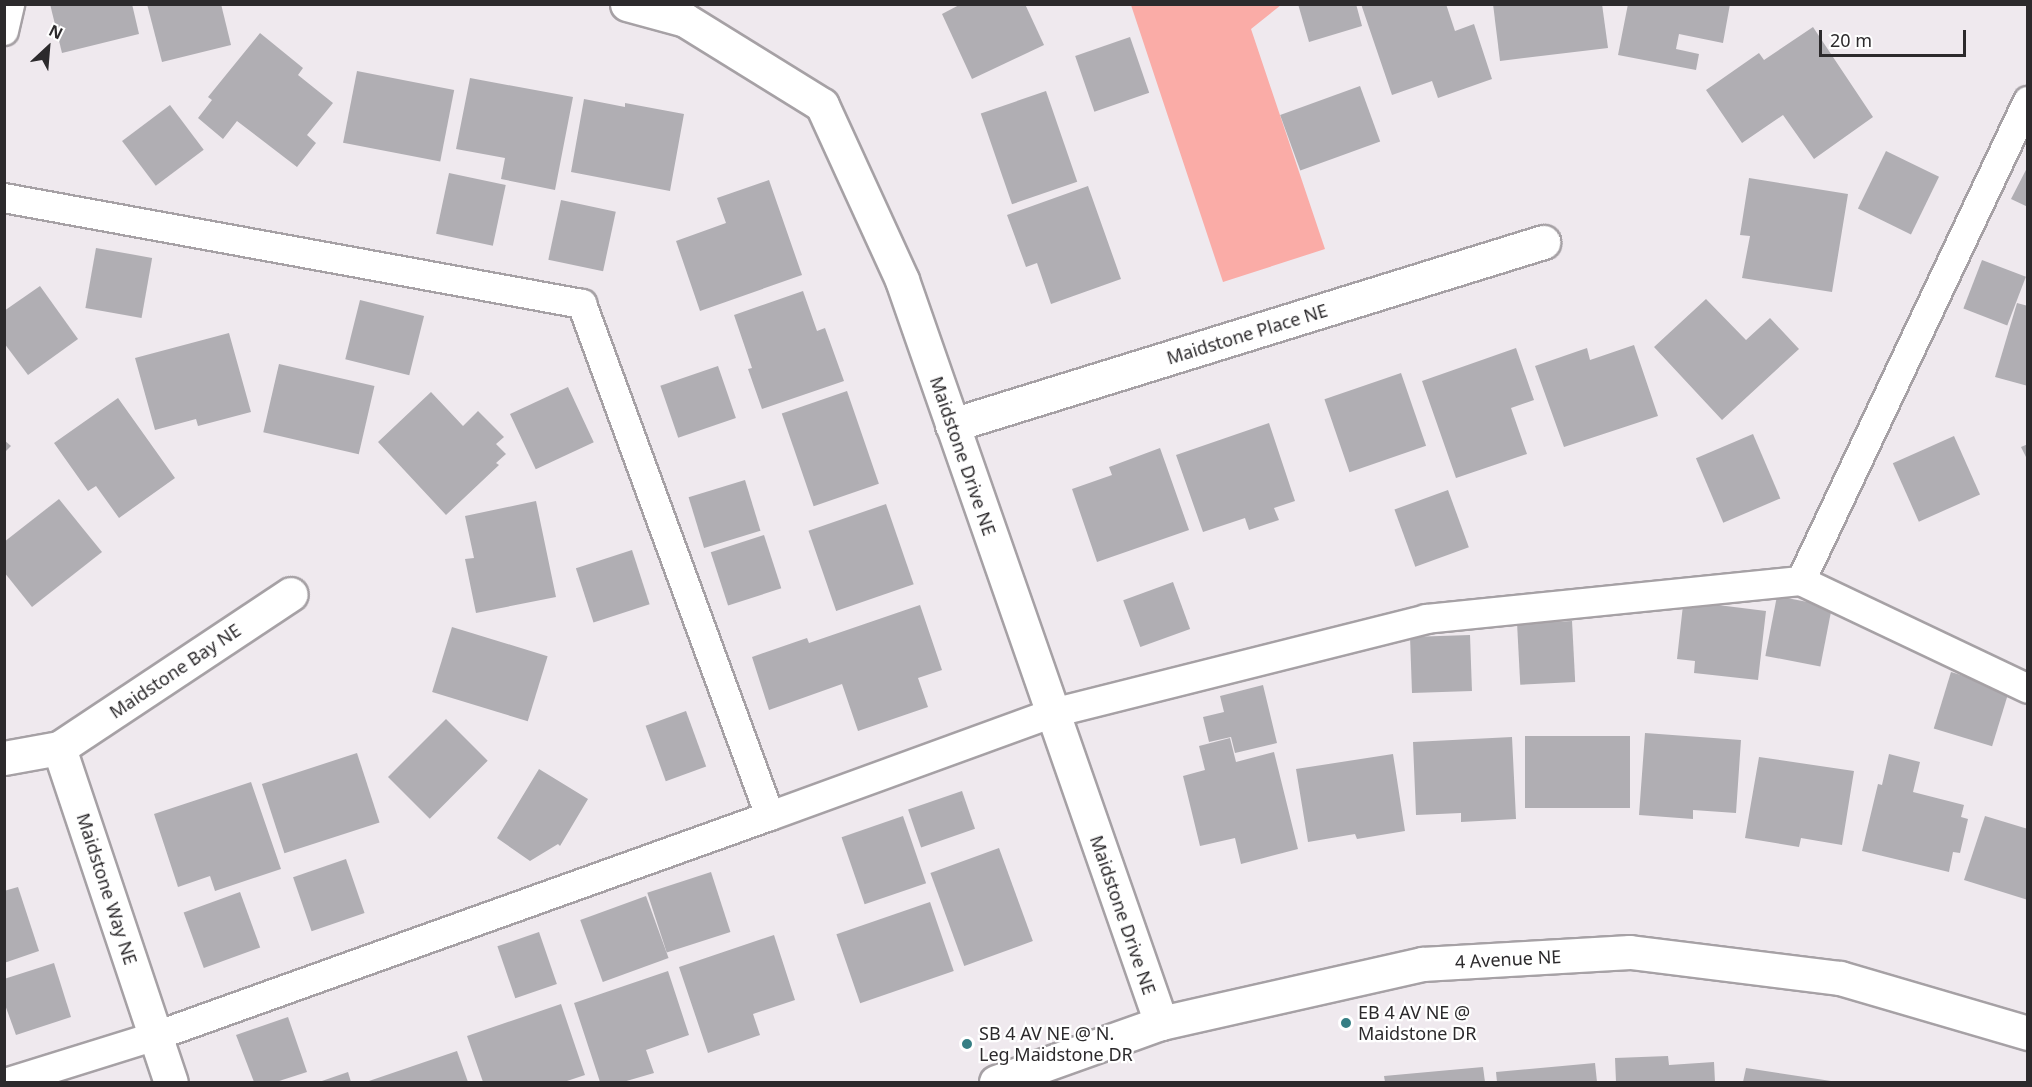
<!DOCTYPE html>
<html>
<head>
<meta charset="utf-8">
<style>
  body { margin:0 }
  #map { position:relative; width:2032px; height:1087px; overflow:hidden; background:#efe9ee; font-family:"Noto Sans",sans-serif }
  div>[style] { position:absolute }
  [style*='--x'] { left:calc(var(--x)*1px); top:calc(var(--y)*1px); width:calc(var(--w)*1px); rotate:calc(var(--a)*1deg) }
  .green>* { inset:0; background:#faaca7 }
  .building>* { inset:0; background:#b0aeb3; transform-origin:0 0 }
  .roads { filter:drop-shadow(2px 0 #a6a1a5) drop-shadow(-2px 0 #a6a1a5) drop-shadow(0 2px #a6a1a5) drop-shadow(0 -2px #a6a1a5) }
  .service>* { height:28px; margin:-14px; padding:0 14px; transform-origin:14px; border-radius:14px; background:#fff }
  .minor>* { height:33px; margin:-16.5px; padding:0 16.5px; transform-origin:16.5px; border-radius:16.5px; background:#fff }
  .dots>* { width:16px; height:16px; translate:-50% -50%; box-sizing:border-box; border:3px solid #fff; border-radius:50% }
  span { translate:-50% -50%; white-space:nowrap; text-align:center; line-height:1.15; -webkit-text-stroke:4.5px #fff; paint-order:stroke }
  .street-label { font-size:18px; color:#2c2a2c }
  .poi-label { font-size:18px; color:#2c2a2c }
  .left { translate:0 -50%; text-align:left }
  .frame { position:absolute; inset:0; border:6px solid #2c2a2c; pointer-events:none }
  .north { position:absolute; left:18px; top:18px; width:60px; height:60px; -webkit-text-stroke:4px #fff; paint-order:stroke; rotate:26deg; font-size:16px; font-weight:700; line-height:24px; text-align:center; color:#2c2a2c }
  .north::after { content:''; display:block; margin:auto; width:21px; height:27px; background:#2c2a2c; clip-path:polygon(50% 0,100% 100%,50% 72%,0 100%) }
  .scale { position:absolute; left:1819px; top:30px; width:147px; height:27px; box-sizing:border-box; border:3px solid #2c2a2c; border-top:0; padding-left:8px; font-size:18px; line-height:21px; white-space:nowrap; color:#2c2a2c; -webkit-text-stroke:4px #fff; paint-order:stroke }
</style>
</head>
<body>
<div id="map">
  <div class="green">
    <div style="clip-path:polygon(1131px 5px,1281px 5px,1251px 29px,1325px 249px,1223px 282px)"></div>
  </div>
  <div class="building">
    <div style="clip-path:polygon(50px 4px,132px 4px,139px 34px,62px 53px)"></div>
    <div style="clip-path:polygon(147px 4px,221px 4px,231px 45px,162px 62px)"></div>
    <div style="clip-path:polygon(961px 4px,1025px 4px,1044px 45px,972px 79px,942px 14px)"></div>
    <div style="clip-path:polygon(1298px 4px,1356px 4px,1362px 26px,1309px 42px)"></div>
    <div style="clip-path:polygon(1361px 4px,1446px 4px,1455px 31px,1474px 24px,1492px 79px,1438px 98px,1432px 81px,1392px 95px)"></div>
    <div style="clip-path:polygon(1493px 4px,1602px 4px,1608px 48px,1500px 61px)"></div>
    <div style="clip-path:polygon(1628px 4px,1730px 4px,1723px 43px,1679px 34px,1676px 49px,1699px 54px,1696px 70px,1618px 55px)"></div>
    <div style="clip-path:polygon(1813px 27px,1873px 117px,1814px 159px,1783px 115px,1742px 143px,1706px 90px,1759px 53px,1764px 60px)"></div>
    <div style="clip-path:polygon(260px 33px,303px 68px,298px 75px,333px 103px,307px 135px,316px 143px,297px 167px,237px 121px,223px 139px,198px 118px,212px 100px,208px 97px)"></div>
    <div style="left:1130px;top:37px;width:59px;height:58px;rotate:71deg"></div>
    <div style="left:357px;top:71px;width:99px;height:73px;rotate:11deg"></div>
    <div style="clip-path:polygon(470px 78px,573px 97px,555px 190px,501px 179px,505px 158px,456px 149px)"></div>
    <div style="left:1360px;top:86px;width:59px;height:85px;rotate:70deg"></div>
    <div style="left:1046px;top:91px;width:96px;height:69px;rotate:71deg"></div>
    <div style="clip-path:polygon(584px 99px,625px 107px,625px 103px,684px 114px,670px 191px,571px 172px)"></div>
    <div style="left:170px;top:105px;width:56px;height:60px;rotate:53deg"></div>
    <div style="left:1886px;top:151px;width:59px;height:64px;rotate:26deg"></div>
    <div style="clip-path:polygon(2028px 166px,2028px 207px,2011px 199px)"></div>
    <div style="left:449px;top:173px;width:58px;height:62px;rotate:12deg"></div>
    <div style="clip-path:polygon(1749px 178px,1848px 194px,1832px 292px,1742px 278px,1750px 236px,1740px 235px)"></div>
    <div style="clip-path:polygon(769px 180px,802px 275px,700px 311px,676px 241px,726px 223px,717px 198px)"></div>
    <div style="clip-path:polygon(1088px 186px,1121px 279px,1051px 304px,1037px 263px,1026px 267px,1007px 215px)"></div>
    <div style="left:561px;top:200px;width:56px;height:61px;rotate:12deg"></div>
    <div style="left:96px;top:248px;width:57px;height:61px;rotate:10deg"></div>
    <div style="left:1982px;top:260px;width:47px;height:52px;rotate:21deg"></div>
    <div style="clip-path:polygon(40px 286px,78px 339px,28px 375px,4px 343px,4px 311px)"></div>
    <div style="clip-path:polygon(803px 291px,817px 331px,825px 328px,844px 381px,762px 409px,748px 369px,752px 368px,734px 315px)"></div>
    <div style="clip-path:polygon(1706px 299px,1746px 340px,1770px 318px,1799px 349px,1722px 420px,1654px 347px)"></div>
    <div style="left:360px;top:300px;width:66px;height:61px;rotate:14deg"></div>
    <div style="clip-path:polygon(2017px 303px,2028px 306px,2028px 386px,1995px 377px)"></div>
    <div style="clip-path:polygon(229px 333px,251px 412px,198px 426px,196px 419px,155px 430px,135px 358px)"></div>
    <div style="clip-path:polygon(1634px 345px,1658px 416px,1564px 447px,1535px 366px,1587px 348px,1590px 360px)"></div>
    <div style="clip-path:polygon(1516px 348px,1534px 400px,1511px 408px,1527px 454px,1456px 478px,1422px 381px)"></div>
    <div style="left:279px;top:364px;width:98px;height:70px;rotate:13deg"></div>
    <div style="left:718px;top:366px;width:55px;height:61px;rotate:71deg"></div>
    <div style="left:1401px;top:373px;width:77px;height:81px;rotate:71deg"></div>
    <div style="left:568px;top:387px;width:61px;height:64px;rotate:65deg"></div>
    <div style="left:847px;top:391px;width:98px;height:69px;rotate:71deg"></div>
    <div style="clip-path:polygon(431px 392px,463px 426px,478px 411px,504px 437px,496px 444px,506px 454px,496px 463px,499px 465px,446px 515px,378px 442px)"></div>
    <div style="clip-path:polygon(118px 398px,175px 478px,119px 518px,96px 486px,88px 491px,54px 443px)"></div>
    <div style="clip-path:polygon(1269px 423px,1295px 501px,1274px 508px,1279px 520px,1249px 530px,1245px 518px,1203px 532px,1176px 455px)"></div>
    <div style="left:1753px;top:434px;width:70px;height:62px;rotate:67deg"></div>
    <div style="left:1954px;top:436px;width:64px;height:67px;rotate:66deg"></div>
    <div style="clip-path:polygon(4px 440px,11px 446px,4px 453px)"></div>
    <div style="clip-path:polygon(2028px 444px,2028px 461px,2021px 447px)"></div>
    <div style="clip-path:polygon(1160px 448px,1189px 530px,1097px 562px,1072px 489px,1112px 475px,1109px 467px)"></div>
    <div style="left:745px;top:480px;width:53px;height:59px;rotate:73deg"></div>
    <div style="left:1448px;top:490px;width:61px;height:57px;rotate:70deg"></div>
    <div style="clip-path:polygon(59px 499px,102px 552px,32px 607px,4px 572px,4px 542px)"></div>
    <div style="clip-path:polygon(536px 501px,556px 597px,476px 613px,465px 559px,474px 558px,465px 516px)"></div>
    <div style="left:886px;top:504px;width:85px;height:82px;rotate:71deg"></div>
    <div style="left:764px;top:535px;width:56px;height:56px;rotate:72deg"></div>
    <div style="left:632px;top:550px;width:57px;height:59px;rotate:72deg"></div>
    <div style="left:1173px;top:582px;width:50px;height:53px;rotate:70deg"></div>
    <div style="left:1777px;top:596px;width:56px;height:61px;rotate:11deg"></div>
    <div style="clip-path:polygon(1702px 603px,1766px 611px,1758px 680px,1694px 673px,1695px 661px,1677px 659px,1683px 605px,1702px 607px)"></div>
    <div style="clip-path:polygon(920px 605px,942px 670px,918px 678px,928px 707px,858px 731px,842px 684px,769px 710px,752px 657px,807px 638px,809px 643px)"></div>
    <div style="left:1572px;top:621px;width:61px;height:55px;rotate:87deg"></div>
    <div style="left:452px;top:627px;width:100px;height:68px;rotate:17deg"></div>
    <div style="left:1470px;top:635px;width:56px;height:60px;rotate:88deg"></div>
    <div style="left:1951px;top:672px;width:61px;height:59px;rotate:17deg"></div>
    <div style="clip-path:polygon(1263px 685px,1277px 743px,1235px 753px,1231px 737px,1209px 742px,1203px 717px,1224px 712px,1220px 696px)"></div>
    <div style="left:686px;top:711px;width:59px;height:43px;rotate:70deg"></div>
    <div style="left:446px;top:719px;width:59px;height:82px;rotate:45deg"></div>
    <div style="clip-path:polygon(1645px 733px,1741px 740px,1736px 813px,1693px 810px,1693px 819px,1639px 815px)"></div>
    <div style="left:1525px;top:736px;width:105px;height:72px"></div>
    <div style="clip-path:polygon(1512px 737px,1516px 819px,1461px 822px,1461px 813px,1416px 815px,1413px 742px)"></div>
    <div style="clip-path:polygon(1230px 738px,1236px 762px,1274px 752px,1298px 849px,1241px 864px,1235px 838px,1200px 846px,1183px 776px,1205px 770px,1199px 746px)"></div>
    <div style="left:357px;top:753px;width:73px;height:100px;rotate:72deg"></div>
    <div style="clip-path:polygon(1393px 754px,1405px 831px,1357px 839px,1355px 834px,1308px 842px,1296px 769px)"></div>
    <div style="clip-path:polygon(1889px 754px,1920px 762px,1913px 792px,1964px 805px,1961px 817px,1968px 819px,1960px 853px,1953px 852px,1949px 872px,1862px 851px,1878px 784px,1882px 785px)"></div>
    <div style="clip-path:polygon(1759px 757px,1854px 771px,1842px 845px,1801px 838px,1799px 847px,1745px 838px)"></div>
    <div style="clip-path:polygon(539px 769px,588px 799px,560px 846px,558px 844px,530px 861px,497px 838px)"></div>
    <div style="clip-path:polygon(251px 782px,281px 869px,215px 891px,210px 876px,178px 887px,154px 814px)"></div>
    <div style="left:962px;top:791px;width:40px;height:57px;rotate:71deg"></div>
    <div style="left:903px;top:816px;width:71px;height:65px;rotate:71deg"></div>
    <div style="clip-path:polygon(1985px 816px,2028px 829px,2028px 900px,1964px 880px)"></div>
    <div style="left:999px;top:848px;width:99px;height:73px;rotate:70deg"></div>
    <div style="left:346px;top:859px;width:57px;height:56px;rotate:71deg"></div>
    <div style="left:711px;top:872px;width:63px;height:67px;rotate:72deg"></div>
    <div style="clip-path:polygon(18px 887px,39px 951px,4px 963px,4px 891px)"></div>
    <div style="left:240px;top:892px;width:59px;height:60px;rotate:70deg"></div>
    <div style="left:646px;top:896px;width:66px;height:70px;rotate:70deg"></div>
    <div style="left:930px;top:902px;width:73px;height:99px;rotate:71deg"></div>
    <div style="left:539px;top:932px;width:55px;height:44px;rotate:71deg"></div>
    <div style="clip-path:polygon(774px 935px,795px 1000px,753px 1014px,760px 1035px,708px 1053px,679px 967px)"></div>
    <div style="clip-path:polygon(54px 963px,71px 1017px,16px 1035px,4px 1002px,4px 979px)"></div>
    <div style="clip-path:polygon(668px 971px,689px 1035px,646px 1050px,654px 1073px,623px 1082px,600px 1082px,574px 1003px)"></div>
    <div style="clip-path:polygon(561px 1004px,585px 1075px,564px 1082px,483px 1082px,467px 1036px)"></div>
    <div style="clip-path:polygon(288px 1017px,307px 1072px,276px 1082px,254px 1082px,236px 1035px)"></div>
    <div style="clip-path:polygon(457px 1051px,468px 1082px,366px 1082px)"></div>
    <div style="clip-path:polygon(1668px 1056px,1669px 1065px,1714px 1062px,1715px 1082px,1616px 1082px,1615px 1058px)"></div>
    <div style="clip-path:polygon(1595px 1063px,1597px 1082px,1497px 1082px,1496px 1072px)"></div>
    <div style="clip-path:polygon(1483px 1067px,1485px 1082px,1385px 1082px,1384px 1076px)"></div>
    <div style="clip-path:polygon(1746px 1068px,1831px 1081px,1831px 1082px,1743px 1082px)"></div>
    <div style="clip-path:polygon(348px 1072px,351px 1082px,319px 1082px)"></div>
  </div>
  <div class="roads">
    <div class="service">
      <div style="--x:4;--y:31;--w:28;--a:-77"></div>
      <div style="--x:4;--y:198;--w:588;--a:10.39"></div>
      <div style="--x:582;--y:304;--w:545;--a:69.84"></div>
      <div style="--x:770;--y:816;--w:652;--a:160.29"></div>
      <div style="--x:156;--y:1036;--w:155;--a:162.7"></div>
      <div style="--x:1801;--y:581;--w:531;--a:-64.69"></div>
      <div style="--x:770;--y:816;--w:301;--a:-20"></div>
      <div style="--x:1053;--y:713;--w:385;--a:-14.1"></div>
      <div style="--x:1426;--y:619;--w:377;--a:-5.8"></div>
      <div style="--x:1801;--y:581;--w:251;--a:25.4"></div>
    </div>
    <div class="minor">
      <div style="--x:627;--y:4;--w:60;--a:15.4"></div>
      <div style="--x:685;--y:20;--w:161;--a:31.8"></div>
      <div style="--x:822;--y:105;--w:192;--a:65.4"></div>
      <div style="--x:902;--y:280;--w:787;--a:70.78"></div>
      <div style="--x:952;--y:425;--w:619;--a:-17.2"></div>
      <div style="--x:59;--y:748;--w:352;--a:71.5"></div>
      <div style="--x:4;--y:758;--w:56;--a:-10.3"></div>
      <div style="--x:59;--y:748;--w:278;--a:-33.6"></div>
      <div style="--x:996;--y:1082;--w:175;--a:-19.7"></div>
      <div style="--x:1161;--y:1023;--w:268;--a:-12.7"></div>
      <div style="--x:1422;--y:964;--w:208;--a:-3.3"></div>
      <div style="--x:1630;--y:952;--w:212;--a:7.1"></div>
      <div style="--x:1840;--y:978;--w:196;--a:16.3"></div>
    </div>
  </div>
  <div class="dots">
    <div style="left:1346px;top:1023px;background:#367e84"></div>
    <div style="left:967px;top:1044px;background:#367e84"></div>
  </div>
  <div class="street-label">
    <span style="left:1247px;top:334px;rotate:-17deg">Maidstone Place NE</span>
    <span style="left:963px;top:456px;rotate:71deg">Maidstone Drive NE</span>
    <span style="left:175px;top:671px;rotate:-34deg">Maidstone Bay NE</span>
    <span style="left:107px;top:889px;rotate:72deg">Maidstone Way NE</span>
    <span style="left:1123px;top:915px;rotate:71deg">Maidstone Drive NE</span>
    <span style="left:1508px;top:959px;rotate:-3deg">4 Avenue NE</span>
  </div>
  <div class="poi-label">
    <span class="left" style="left:1358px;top:1023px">EB 4 AV NE @<br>Maidstone DR</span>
    <span class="left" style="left:979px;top:1044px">SB 4 AV NE @ N.<br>Leg Maidstone DR</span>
  </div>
  <div class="frame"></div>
  <div class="north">N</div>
  <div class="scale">20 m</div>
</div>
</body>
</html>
